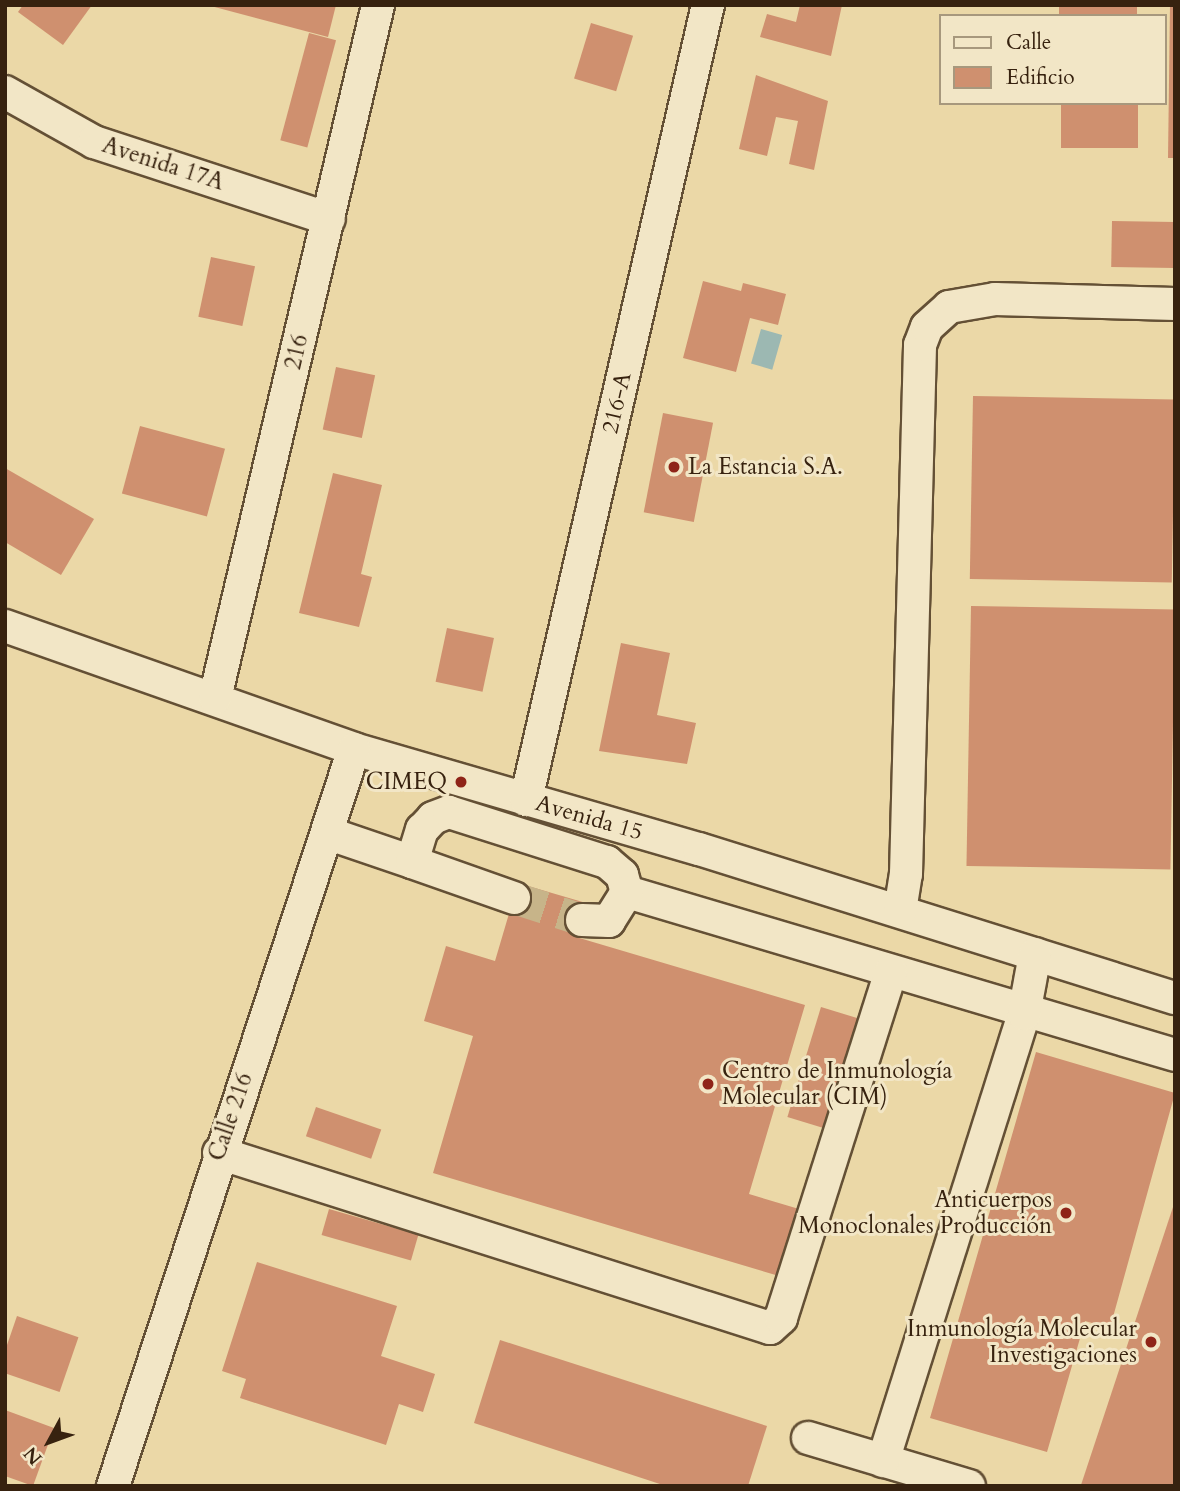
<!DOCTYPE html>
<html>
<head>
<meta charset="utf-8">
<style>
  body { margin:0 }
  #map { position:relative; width:1180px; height:1491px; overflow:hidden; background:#ebd8a7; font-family:Cardo,serif }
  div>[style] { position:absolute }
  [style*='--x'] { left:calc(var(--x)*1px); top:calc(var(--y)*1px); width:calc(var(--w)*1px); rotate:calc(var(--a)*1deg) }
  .water>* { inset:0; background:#9cb8b2; transform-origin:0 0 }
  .building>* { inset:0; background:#cf906f; transform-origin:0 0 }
  .minor-tunnel>* { height:32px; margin-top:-16px; transform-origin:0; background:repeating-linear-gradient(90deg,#c7b489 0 32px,transparent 0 48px) }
  .roads { filter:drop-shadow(2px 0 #645035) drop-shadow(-2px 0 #645035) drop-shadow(0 2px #645035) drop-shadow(0 -2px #645035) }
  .minor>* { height:32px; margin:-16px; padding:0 16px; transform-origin:16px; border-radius:16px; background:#f2e6c6 }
  .dots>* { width:19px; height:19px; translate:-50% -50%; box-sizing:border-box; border:4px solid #f2e6c6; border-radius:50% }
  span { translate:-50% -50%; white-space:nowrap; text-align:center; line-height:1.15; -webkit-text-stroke:6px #f2e6c6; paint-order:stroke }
  .street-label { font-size:23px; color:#37220f }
  .poi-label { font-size:23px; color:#37220f }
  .left { translate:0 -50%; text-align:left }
  .right { translate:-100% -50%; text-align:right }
  .frame { position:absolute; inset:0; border:7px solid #37220f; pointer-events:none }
  .legend { position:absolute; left:939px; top:14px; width:228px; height:91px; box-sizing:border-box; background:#f2e6c6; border:2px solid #a7987d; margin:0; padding:9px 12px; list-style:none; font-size:21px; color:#37220f }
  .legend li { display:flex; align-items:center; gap:14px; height:35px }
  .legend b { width:35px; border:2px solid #a7987d }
  .north { position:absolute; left:14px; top:1407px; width:70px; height:70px; -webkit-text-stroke:5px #f2e6c6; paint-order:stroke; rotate:229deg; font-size:19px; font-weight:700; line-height:28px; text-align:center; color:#37220f }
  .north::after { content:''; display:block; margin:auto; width:24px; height:32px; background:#37220f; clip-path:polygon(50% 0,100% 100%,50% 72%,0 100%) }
</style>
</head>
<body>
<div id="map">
  <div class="water">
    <div style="left:761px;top:329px;width:22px;height:36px;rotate:16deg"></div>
  </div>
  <div class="building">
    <div style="clip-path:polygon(23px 5px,92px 5px,63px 45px,18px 12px)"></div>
    <div style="clip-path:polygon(207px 5px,336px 5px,328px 37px)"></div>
    <div style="clip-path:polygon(800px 5px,842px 5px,831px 56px,760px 37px,767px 14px,796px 22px)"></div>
    <div style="left:1059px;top:5px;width:78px;height:11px"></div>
    <div style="clip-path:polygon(1170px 5px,1175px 5px,1175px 158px,1168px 158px)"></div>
    <div style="left:591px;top:23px;width:44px;height:58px;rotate:17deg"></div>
    <div style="left:309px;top:33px;width:28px;height:111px;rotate:15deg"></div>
    <div style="clip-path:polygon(756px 75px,828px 101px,814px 170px,789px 164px,798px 121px,776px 117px,767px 156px,739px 149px)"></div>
    <div style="left:1061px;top:103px;width:77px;height:45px"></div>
    <div style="left:1112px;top:221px;width:63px;height:46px;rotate:1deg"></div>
    <div style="left:211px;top:257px;width:45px;height:61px;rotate:12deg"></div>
    <div style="clip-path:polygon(703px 281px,741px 291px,743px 283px,786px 294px,778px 325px,750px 318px,736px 372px,683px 358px)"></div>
    <div style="left:336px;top:367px;width:40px;height:64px;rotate:12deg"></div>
    <div style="left:973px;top:396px;width:202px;height:183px;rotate:1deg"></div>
    <div style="left:663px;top:413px;width:51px;height:101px;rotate:11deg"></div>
    <div style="left:140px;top:426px;width:88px;height:70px;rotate:15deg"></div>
    <div style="clip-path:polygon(5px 468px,94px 519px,61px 575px,5px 542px)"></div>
    <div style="clip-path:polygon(333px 473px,382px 485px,361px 574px,372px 577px,359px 627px,299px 613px)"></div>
    <div style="left:971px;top:606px;width:204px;height:260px;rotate:1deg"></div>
    <div style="left:447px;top:628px;width:48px;height:55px;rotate:12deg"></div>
    <div style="clip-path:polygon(621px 643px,670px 653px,657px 715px,696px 723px,687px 764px,599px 751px)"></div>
    <div style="clip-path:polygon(518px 883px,586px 903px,576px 937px,805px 1005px,749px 1194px,799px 1209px,779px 1276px,433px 1173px,473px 1036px,424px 1021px,446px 946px,495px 961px)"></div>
    <div style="left:821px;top:1007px;width:42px;height:115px;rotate:17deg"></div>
    <div style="clip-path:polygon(1036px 1052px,1175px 1093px,1110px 1328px,1085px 1321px,1047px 1452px,930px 1418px)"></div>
    <div style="left:316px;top:1107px;width:69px;height:31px;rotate:19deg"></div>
    <div style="clip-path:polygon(1175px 1201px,1175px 1486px,1085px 1486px,1081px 1485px)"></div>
    <div style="left:329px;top:1209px;width:93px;height:27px;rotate:16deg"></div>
    <div style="clip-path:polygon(257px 1262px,397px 1306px,381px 1356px,435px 1374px,423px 1412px,399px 1404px,386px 1445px,240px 1398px,246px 1379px,222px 1371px)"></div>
    <div style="left:17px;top:1316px;width:65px;height:58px;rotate:19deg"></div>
    <div style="clip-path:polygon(500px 1340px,767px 1426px,748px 1486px,666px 1486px,474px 1423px)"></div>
    <div style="clip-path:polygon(5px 1410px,54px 1428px,33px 1486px,5px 1476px)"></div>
  </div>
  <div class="minor-tunnel">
    <div style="--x:514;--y:898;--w:71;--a:17.9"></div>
  </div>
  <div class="roads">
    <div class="minor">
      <div style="--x:5;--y:92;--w:102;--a:29.3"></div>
      <div style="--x:94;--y:142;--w:247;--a:18.1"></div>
      <div style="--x:5;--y:626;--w:370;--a:19.4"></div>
      <div style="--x:354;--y:749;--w:359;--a:16.2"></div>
      <div style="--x:699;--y:849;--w:499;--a:17.4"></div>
      <div style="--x:215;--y:698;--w:712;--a:-76.76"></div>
      <div style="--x:526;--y:800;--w:816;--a:-77.11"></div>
      <div style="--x:327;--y:833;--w:90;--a:18.8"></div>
      <div style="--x:627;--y:892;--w:572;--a:16.56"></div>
      <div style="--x:514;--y:898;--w:108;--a:-160.6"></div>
      <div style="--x:412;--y:862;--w:34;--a:-73"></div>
      <div style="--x:422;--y:830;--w:16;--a:-47"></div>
      <div style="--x:433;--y:818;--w:17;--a:-21"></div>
      <div style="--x:449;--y:812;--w:166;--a:17.6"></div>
      <div style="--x:607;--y:862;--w:20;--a:41"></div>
      <div style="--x:622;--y:875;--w:18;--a:74"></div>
      <div style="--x:627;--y:892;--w:34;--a:122"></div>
      <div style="--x:609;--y:921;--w:27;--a:-178"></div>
      <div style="--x:900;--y:911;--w:37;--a:-81"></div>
      <div style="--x:906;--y:874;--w:529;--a:-88.48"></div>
      <div style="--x:920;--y:345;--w:19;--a:-69"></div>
      <div style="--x:927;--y:327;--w:30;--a:-42"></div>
      <div style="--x:949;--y:307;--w:47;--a:-9.9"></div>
      <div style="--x:995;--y:299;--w:180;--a:1.6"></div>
      <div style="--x:219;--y:1153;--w:578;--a:17.62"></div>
      <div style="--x:770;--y:1328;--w:15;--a:-42"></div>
      <div style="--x:781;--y:1318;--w:363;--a:-72.4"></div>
      <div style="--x:808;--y:1438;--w:168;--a:16.6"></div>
      <div style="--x:883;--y:1461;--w:469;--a:-72.5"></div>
      <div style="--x:1024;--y:1014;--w:61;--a:-79.6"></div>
      <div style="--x:113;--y:1486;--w:775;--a:-71.89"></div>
    </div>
  </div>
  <div class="dots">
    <div style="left:674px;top:467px;background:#8f2418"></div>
    <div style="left:461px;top:782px;background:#8f2418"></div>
    <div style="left:708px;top:1084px;background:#8f2418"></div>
    <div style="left:1066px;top:1213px;background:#8f2418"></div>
    <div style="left:1151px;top:1342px;background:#8f2418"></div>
  </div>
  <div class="street-label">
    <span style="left:163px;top:164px;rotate:18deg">Avenida 17A</span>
    <span style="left:297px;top:352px;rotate:-77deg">216</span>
    <span style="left:617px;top:403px;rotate:-77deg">216-A</span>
    <span style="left:589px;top:818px;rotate:16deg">Avenida 15</span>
    <span style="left:231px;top:1117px;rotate:-71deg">Calle 216</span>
  </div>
  <div class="poi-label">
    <span class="left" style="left:688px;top:467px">La Estancia S.A.</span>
    <span class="right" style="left:447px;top:782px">CIMEQ</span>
    <span class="left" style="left:722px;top:1084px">Centro de Inmunología<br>Molecular (CIM)</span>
    <span class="right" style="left:1052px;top:1213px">Anticuerpos<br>Monoclonales Producción</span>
    <span class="right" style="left:1137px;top:1342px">Inmunología Molecular<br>Investigaciones</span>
  </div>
  <div class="frame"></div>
  <ul class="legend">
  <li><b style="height:9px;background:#f2e6c6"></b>Calle</li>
  <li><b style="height:19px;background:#cf906f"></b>Edificio</li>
  </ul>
  <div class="north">N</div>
</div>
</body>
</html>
